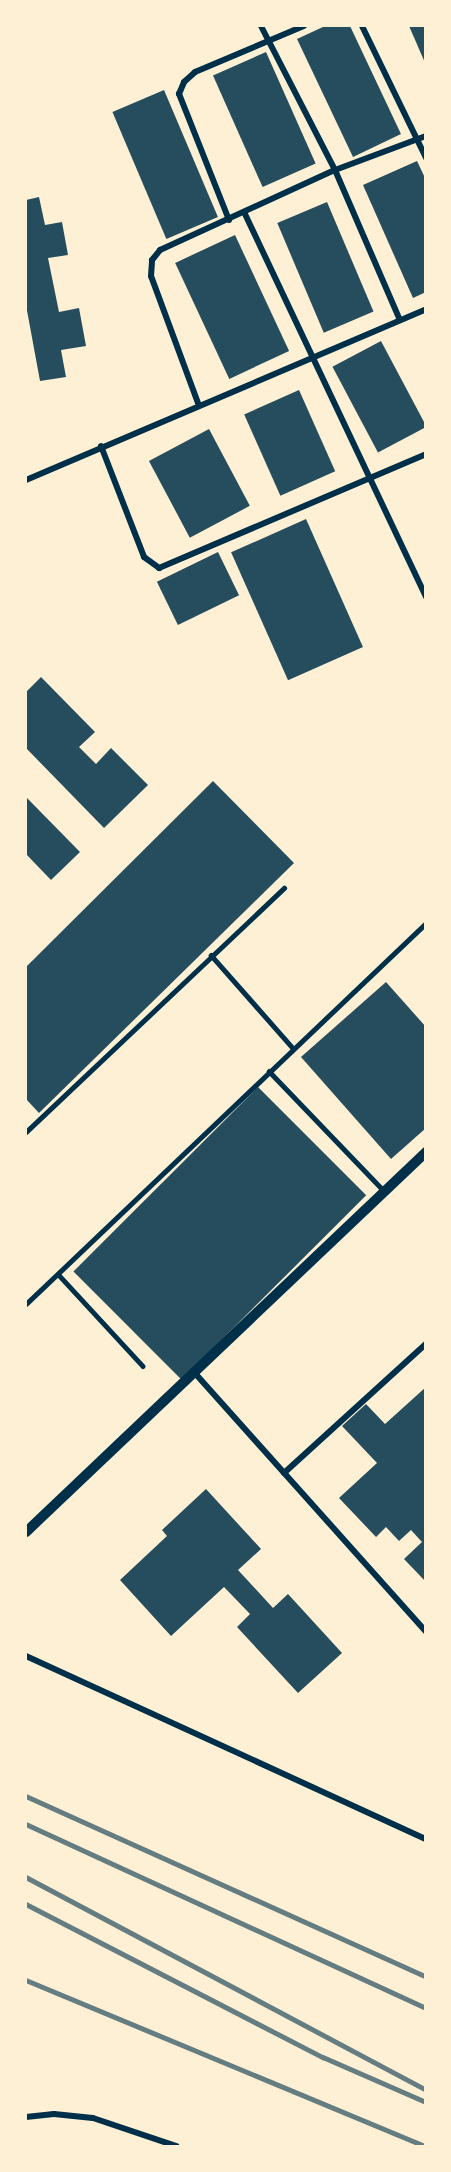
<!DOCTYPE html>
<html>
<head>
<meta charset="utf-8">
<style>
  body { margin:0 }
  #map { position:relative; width:451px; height:2172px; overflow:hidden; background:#fdf0d5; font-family:"PT Serif",serif }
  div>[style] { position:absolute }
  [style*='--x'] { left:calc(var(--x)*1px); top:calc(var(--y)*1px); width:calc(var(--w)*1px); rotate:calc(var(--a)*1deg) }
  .building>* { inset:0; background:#264d5e; transform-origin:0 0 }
  .service>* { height:4.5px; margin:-2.25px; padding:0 2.25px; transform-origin:2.25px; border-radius:2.25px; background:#003049 }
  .minor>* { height:6px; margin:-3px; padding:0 3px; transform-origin:3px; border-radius:3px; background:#003049 }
  .tertiary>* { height:10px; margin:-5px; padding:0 5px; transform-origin:5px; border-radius:5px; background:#003049 }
  .rail>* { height:4.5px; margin:-2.25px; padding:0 2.25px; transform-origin:2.25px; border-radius:2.25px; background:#657d81 }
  span { translate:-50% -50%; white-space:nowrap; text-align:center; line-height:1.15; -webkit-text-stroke:6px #fdf0d5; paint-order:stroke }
  .frame { position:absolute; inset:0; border:27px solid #fdf0d5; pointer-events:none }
</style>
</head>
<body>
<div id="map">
  <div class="building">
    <div style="clip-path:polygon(325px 26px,350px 26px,401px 134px,353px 157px,297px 39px)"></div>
    <div style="clip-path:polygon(409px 26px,426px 26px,426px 65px)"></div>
    <div style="left:266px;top:52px;width:122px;height:58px;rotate:66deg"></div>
    <div style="left:164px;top:90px;width:138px;height:56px;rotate:67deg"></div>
    <div style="clip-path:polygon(417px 161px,426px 180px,426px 292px,413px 298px,363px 185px)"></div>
    <div style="clip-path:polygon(39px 197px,45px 225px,62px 222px,68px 255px,48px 258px,59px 312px,79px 308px,86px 346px,61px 350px,66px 377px,40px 381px,26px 305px,26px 200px)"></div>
    <div style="left:327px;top:202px;width:119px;height:54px;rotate:67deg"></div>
    <div style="left:235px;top:235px;width:128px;height:66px;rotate:65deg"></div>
    <div style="left:381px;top:341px;width:97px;height:55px;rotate:62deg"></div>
    <div style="left:299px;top:390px;width:89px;height:60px;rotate:66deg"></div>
    <div style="left:209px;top:429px;width:87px;height:68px;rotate:62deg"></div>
    <div style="left:306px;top:519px;width:140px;height:82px;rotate:66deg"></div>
    <div style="left:218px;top:552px;width:48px;height:68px;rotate:64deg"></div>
    <div style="clip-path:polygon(41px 677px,95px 732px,79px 747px,96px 764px,111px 748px,148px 785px,104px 828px,26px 748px,26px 692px)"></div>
    <div style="clip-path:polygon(213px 781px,294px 863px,39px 1113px,26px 1099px,26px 967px)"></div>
    <div style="clip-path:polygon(26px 797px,80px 852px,51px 880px,26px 854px)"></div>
    <div style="clip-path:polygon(386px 982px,426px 1027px,426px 1128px,391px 1159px,301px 1057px)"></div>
    <div style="left:258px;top:1087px;width:153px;height:261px;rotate:45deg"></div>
    <div style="clip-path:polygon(426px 1387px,426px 1582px,404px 1559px,422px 1542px,411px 1530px,399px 1541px,386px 1527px,376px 1537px,339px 1498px,377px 1463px,342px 1426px,366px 1404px,385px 1424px)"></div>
    <div style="clip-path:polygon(206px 1489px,261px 1549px,238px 1570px,273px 1608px,288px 1594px,342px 1653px,298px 1693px,237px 1627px,250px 1614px,224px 1587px,171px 1636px,120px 1580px,167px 1536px,162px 1530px)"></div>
  </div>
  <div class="service">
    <div style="--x:211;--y:955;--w:124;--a:48.6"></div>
    <div style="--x:269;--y:1071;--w:166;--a:46.2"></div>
    <div style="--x:26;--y:1132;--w:355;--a:-43.4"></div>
    <div style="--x:58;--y:1274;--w:125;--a:47.3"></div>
    <div style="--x:26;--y:1304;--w:551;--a:-43.6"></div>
  </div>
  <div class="minor">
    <div style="--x:261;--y:26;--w:162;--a:62.8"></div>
    <div style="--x:335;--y:170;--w:163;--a:66.6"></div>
    <div style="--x:362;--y:26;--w:147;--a:64.1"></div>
    <div style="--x:245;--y:214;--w:424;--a:64.7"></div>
    <div style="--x:229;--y:220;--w:136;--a:-111.6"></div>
    <div style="--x:179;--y:94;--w:13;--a:-67"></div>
    <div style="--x:184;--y:82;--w:15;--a:-42"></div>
    <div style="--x:195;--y:72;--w:118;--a:-22.9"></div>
    <div style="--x:198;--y:403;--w:135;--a:-110.3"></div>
    <div style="--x:151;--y:276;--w:16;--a:-86"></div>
    <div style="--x:152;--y:260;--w:13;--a:-51"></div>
    <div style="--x:160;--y:250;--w:192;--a:-24.6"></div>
    <div style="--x:335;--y:170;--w:97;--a:-20.5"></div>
    <div style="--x:101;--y:446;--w:119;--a:68.8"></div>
    <div style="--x:144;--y:557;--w:19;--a:36"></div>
    <div style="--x:159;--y:568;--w:290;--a:-23.1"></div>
    <div style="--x:26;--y:480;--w:435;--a:-23.1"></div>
    <div style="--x:193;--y:1371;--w:350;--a:48.2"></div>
    <div style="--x:284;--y:1473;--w:192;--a:-42.3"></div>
    <div style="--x:26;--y:1656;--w:440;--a:24.6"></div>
    <div style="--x:26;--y:2117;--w:28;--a:-6"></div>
    <div style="--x:54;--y:2114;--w:39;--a:6"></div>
    <div style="--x:93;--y:2118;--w:88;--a:18.6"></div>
  </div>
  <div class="tertiary">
    <div style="--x:26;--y:1532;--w:552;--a:-43.53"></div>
  </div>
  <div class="rail">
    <div style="--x:26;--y:1796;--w:439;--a:24.3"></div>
    <div style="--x:26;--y:1824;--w:440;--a:24.7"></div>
    <div style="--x:26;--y:1877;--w:453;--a:28"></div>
    <div style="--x:26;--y:1904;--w:334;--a:27.3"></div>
    <div style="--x:323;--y:2057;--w:112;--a:23.6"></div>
    <div style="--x:26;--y:1980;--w:431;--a:22.6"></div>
  </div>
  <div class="frame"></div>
</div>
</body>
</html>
